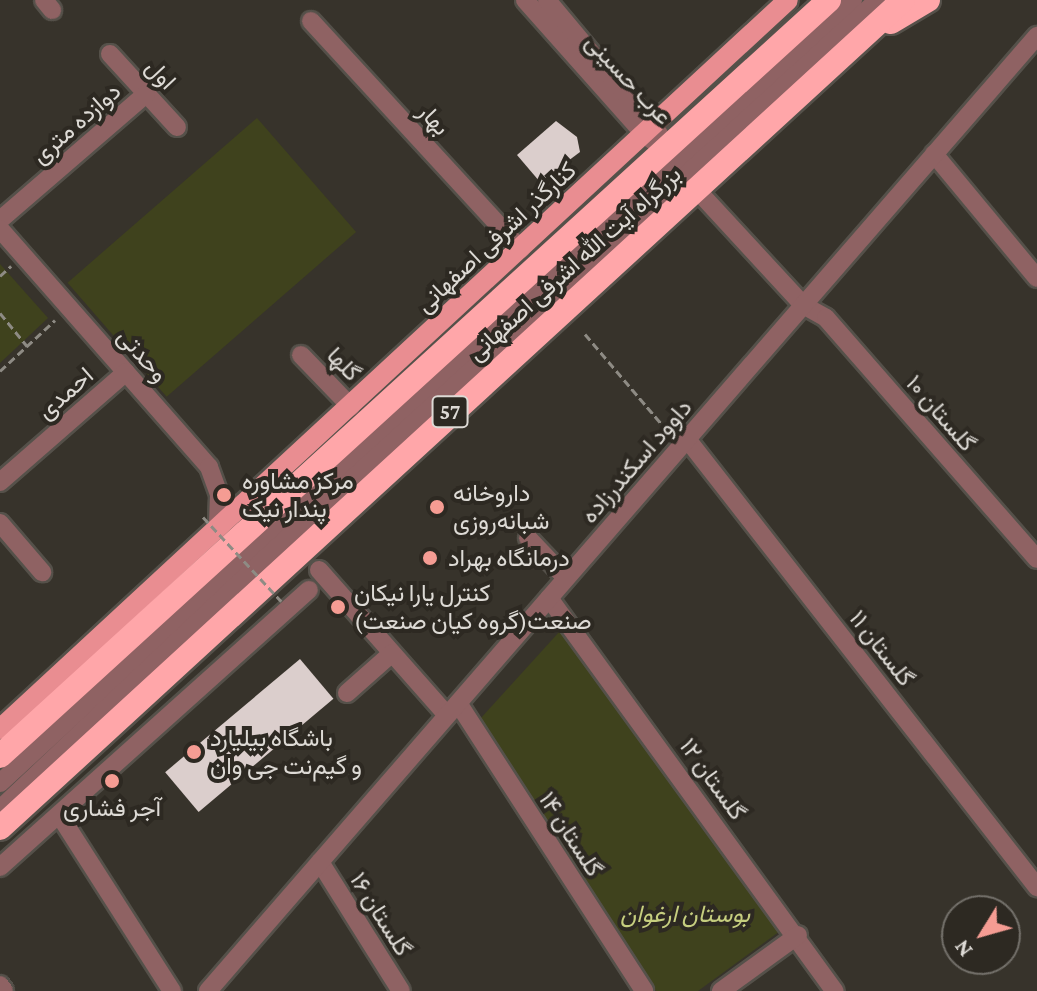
<!DOCTYPE html>
<html>
<head>
<meta charset="utf-8">
<style>
  body { margin:0 }
  #map { position:relative; width:1037px; height:991px; overflow:hidden; background:#37332b; font-family:"Crimson Pro",Vazirmatn,serif }
  div>[style] { position:absolute }
  [style*='--x'] { left:calc(var(--x)*1px); top:calc(var(--y)*1px); width:calc(var(--w)*1px); rotate:calc(var(--a)*1deg) }
  .green>* { inset:0; background:#3f421d; transform-origin:0 0 }
  .building>* { inset:0; background:#dbcecc; transform-origin:0 0 }
  .path>* { height:3px; margin-top:-1.5px; transform-origin:0; background:repeating-linear-gradient(90deg,#8e8b84 0 8px,transparent 0 12px) }
  .roads { filter:drop-shadow(2px 0 #55514a) drop-shadow(-2px 0 #55514a) drop-shadow(0 2px #55514a) drop-shadow(0 -2px #55514a) }
  .minor>* { height:18px; margin:-9px; padding:0 9px; transform-origin:9px; border-radius:9px; background:#8f6263 }
  .major>* { height:20px; margin:-10px; padding:0 10px; transform-origin:10px; border-radius:10px; background:#e98d91 }
  .highway>* { height:24px; margin:-12px; padding:0 12px; transform-origin:12px; border-radius:12px; background:#ffa6a9 }
  .path-bridge>* { height:3px; margin-top:-1.5px; transform-origin:0; background:repeating-linear-gradient(90deg,#8e8b84 0 8px,transparent 0 12px) }
  .dots>* { width:22px; height:22px; translate:-50% -50%; box-sizing:border-box; border:4px solid #2d2922; border-radius:50% }
  span { translate:-50% -50%; white-space:nowrap; text-align:center; line-height:1.15; -webkit-text-stroke:8px #2d2922; paint-order:stroke }
  .shield-label span { padding:2px 6px; background:#2d2922; border:2px solid; border-radius:6px; -webkit-text-stroke-width:0 }
  .shield-label { font-size:22px; color:#dddad5; font-weight:700 }
  .street-label { font-size:24px; color:#dddad5 }
  .poi-label { font-size:24px; color:#dddad5 }
  .left { translate:0 -50%; text-align:left }
  .park-label { font-size:24px; color:#c6ce7f; font-style:italic }
  .north { position:absolute; left:941px; top:895px; width:80px; height:80px; box-sizing:border-box; background:#2d2922; border:2px solid #73706a; border-radius:50%; rotate:233deg; font-size:22px; font-weight:700; line-height:32px; text-align:center; color:#dddad5 }
  .north::after { content:''; display:block; margin:auto; width:28px; height:36px; background:#f59c93; clip-path:polygon(50% 0,100% 100%,50% 72%,0 100%) }
</style>
</head>
<body>
<div id="map">
  <div class="green">
    <div style="left:257px;top:118px;width:151px;height:251px;rotate:49deg"></div>
    <div style="clip-path:polygon(0 264px,48px 318px,0 363px)"></div>
    <div style="clip-path:polygon(560px 631px,780px 931px,698px 991px,656px 991px,480px 719px)"></div>
  </div>
  <div class="building">
    <div style="clip-path:polygon(556px 121px,577px 137px,580px 152px,540px 182px,517px 155px)"></div>
    <div style="left:300px;top:659px;width:52px;height:176px;rotate:50deg"></div>
  </div>
  <div class="path">
    <div style="--x:0;--y:276;--w:15;--a:-42"></div>
    <div style="--x:0;--y:313;--w:43;--a:50.7"></div>
    <div style="--x:585;--y:334;--w:131;--a:49.6"></div>
    <div style="--x:0;--y:371;--w:75;--a:-42.8"></div>
  </div>
  <div class="roads">
    <div class="minor">
      <div style="--x:44;--y:0;--w:13;--a:51"></div>
      <div style="--x:525;--y:0;--w:181;--a:48.4"></div>
      <div style="--x:645;--y:135;--w:27;--a:36"></div>
      <div style="--x:547;--y:0;--w:175;--a:50.1"></div>
      <div style="--x:311;--y:21;--w:310;--a:47.4"></div>
      <div style="--x:110;--y:54;--w:99;--a:47.5"></div>
      <div style="--x:934;--y:154;--w:161;--a:50.3"></div>
      <div style="--x:697;--y:190;--w:156;--a:47.3"></div>
      <div style="--x:803;--y:305;--w:26;--a:29"></div>
      <div style="--x:826;--y:318;--w:320;--a:48.8"></div>
      <div style="--x:0;--y:220;--w:193;--a:-40.8"></div>
      <div style="--x:0;--y:229;--w:317;--a:48.7"></div>
      <div style="--x:209;--y:467;--w:30;--a:70"></div>
      <div style="--x:219;--y:495;--w:32;--a:92"></div>
      <div style="--x:301;--y:355;--w:72;--a:46.1"></div>
      <div style="--x:687;--y:439;--w:569;--a:52"></div>
      <div style="--x:0;--y:482;--w:167;--a:-41.1"></div>
      <div style="--x:0;--y:523;--w:65;--a:49.4"></div>
      <div style="--x:528;--y:538;--w:55;--a:46.5"></div>
      <div style="--x:319;--y:570;--w:193;--a:48.6"></div>
      <div style="--x:549;--y:598;--w:486;--a:54"></div>
      <div style="--x:347;--y:693;--w:60;--a:-41.6"></div>
      <div style="--x:458;--y:703;--w:343;--a:57.1"></div>
      <div style="--x:0;--y:783;--w:1158;--a:-42.55"></div>
      <div style="--x:0;--y:809;--w:357;--a:-43.4"></div>
      <div style="--x:259;--y:564;--w:837;--a:-42.34"></div>
      <div style="--x:60;--y:816;--w:208;--a:57.4"></div>
      <div style="--x:320;--y:862;--w:152;--a:57.9"></div>
      <div style="--x:0;--y:867;--w:415;--a:-41.9"></div>
      <div style="--x:0;--y:985;--w:7;--a:56"></div>
      <div style="--x:208;--y:991;--w:1265;--a:-49.04"></div>
      <div style="--x:721;--y:991;--w:95;--a:-36"></div>
    </div>
    <div class="major">
      <div style="--x:0;--y:729;--w:1073;--a:-42.77"></div>
    </div>
    <div class="highway">
      <div style="--x:891;--y:22;--w:43;--a:-30.7"></div>
      <div style="--x:0;--y:756;--w:1122;--a:-42.36"></div>
      <div style="--x:0;--y:828;--w:1225;--a:-42.52"></div>
    </div>
  </div>
  <div class="path-bridge">
    <div style="--x:203;--y:517;--w:115;--a:47.1"></div>
  </div>
  <div class="dots">
    <div style="left:224px;top:495px;background:#f59c93"></div>
    <div style="left:437px;top:507px;background:#f59c93"></div>
    <div style="left:430px;top:558px;background:#f59c93"></div>
    <div style="left:338px;top:607px;background:#f59c93"></div>
    <div style="left:194px;top:752px;background:#f59c93"></div>
    <div style="left:112px;top:781px;background:#f59c93"></div>
  </div>
  <div class="shield-label">
    <span style="left:450px;top:412px">57</span>
  </div>
  <div class="street-label">
    <span style="left:161px;top:74px;rotate:47deg">اول</span>
    <span style="left:629px;top:79px;rotate:47deg">عرب حسینی</span>
    <span style="left:434px;top:119px;rotate:47deg">بهار</span>
    <span style="left:76px;top:123px;rotate:-41deg">دوازده متری</span>
    <span style="left:496px;top:237px;rotate:-43deg">کنارگذر اشرفی اصفهانی</span>
    <span style="left:574px;top:263px;rotate:-42deg">بزرگراه آیت الله اشرفی اصفهانی</span>
    <span style="left:143px;top:355px;rotate:49deg">وحدتی</span>
    <span style="left:344px;top:364px;rotate:46deg">گلها</span>
    <span style="left:65px;top:393px;rotate:-41deg">احمدی</span>
    <span style="left:941px;top:413px;rotate:49deg">گلستان ۱۰</span>
    <span style="left:636px;top:461px;rotate:-49deg">داوود اسکندرزاده</span>
    <span style="left:882px;top:648px;rotate:52deg">گلستان ۱۱</span>
    <span style="left:713px;top:779px;rotate:54deg">گلستان ۱۲</span>
    <span style="left:571px;top:834px;rotate:57deg">گلستان ۱۴</span>
    <span style="left:381px;top:914px;rotate:58deg">گلستان ۱۶</span>
  </div>
  <div class="poi-label">
    <span class="left" style="left:242px;top:495px">مرکز مشاوره<br>پندار نیک</span>
    <span class="left" style="left:453px;top:507px">داروخانه<br>شبانه‌روزی</span>
    <span class="left" style="left:448px;top:558px">درمانگاه بهراد</span>
    <span class="left" style="left:354px;top:607px">کنترل یارا نیکان<br>صنعت(گروه کیان صنعت)</span>
    <span class="left" style="left:210px;top:752px">باشگاه بیلیارد<br>و گیم‌نت جی وان</span>
    <span style="left:112px;top:808px">آجر فشاری</span>
  </div>
  <div class="park-label">
    <span style="left:685px;top:914px">بوستان ارغوان</span>
  </div>
  <div class="north">N</div>
</div>
</body>
</html>
